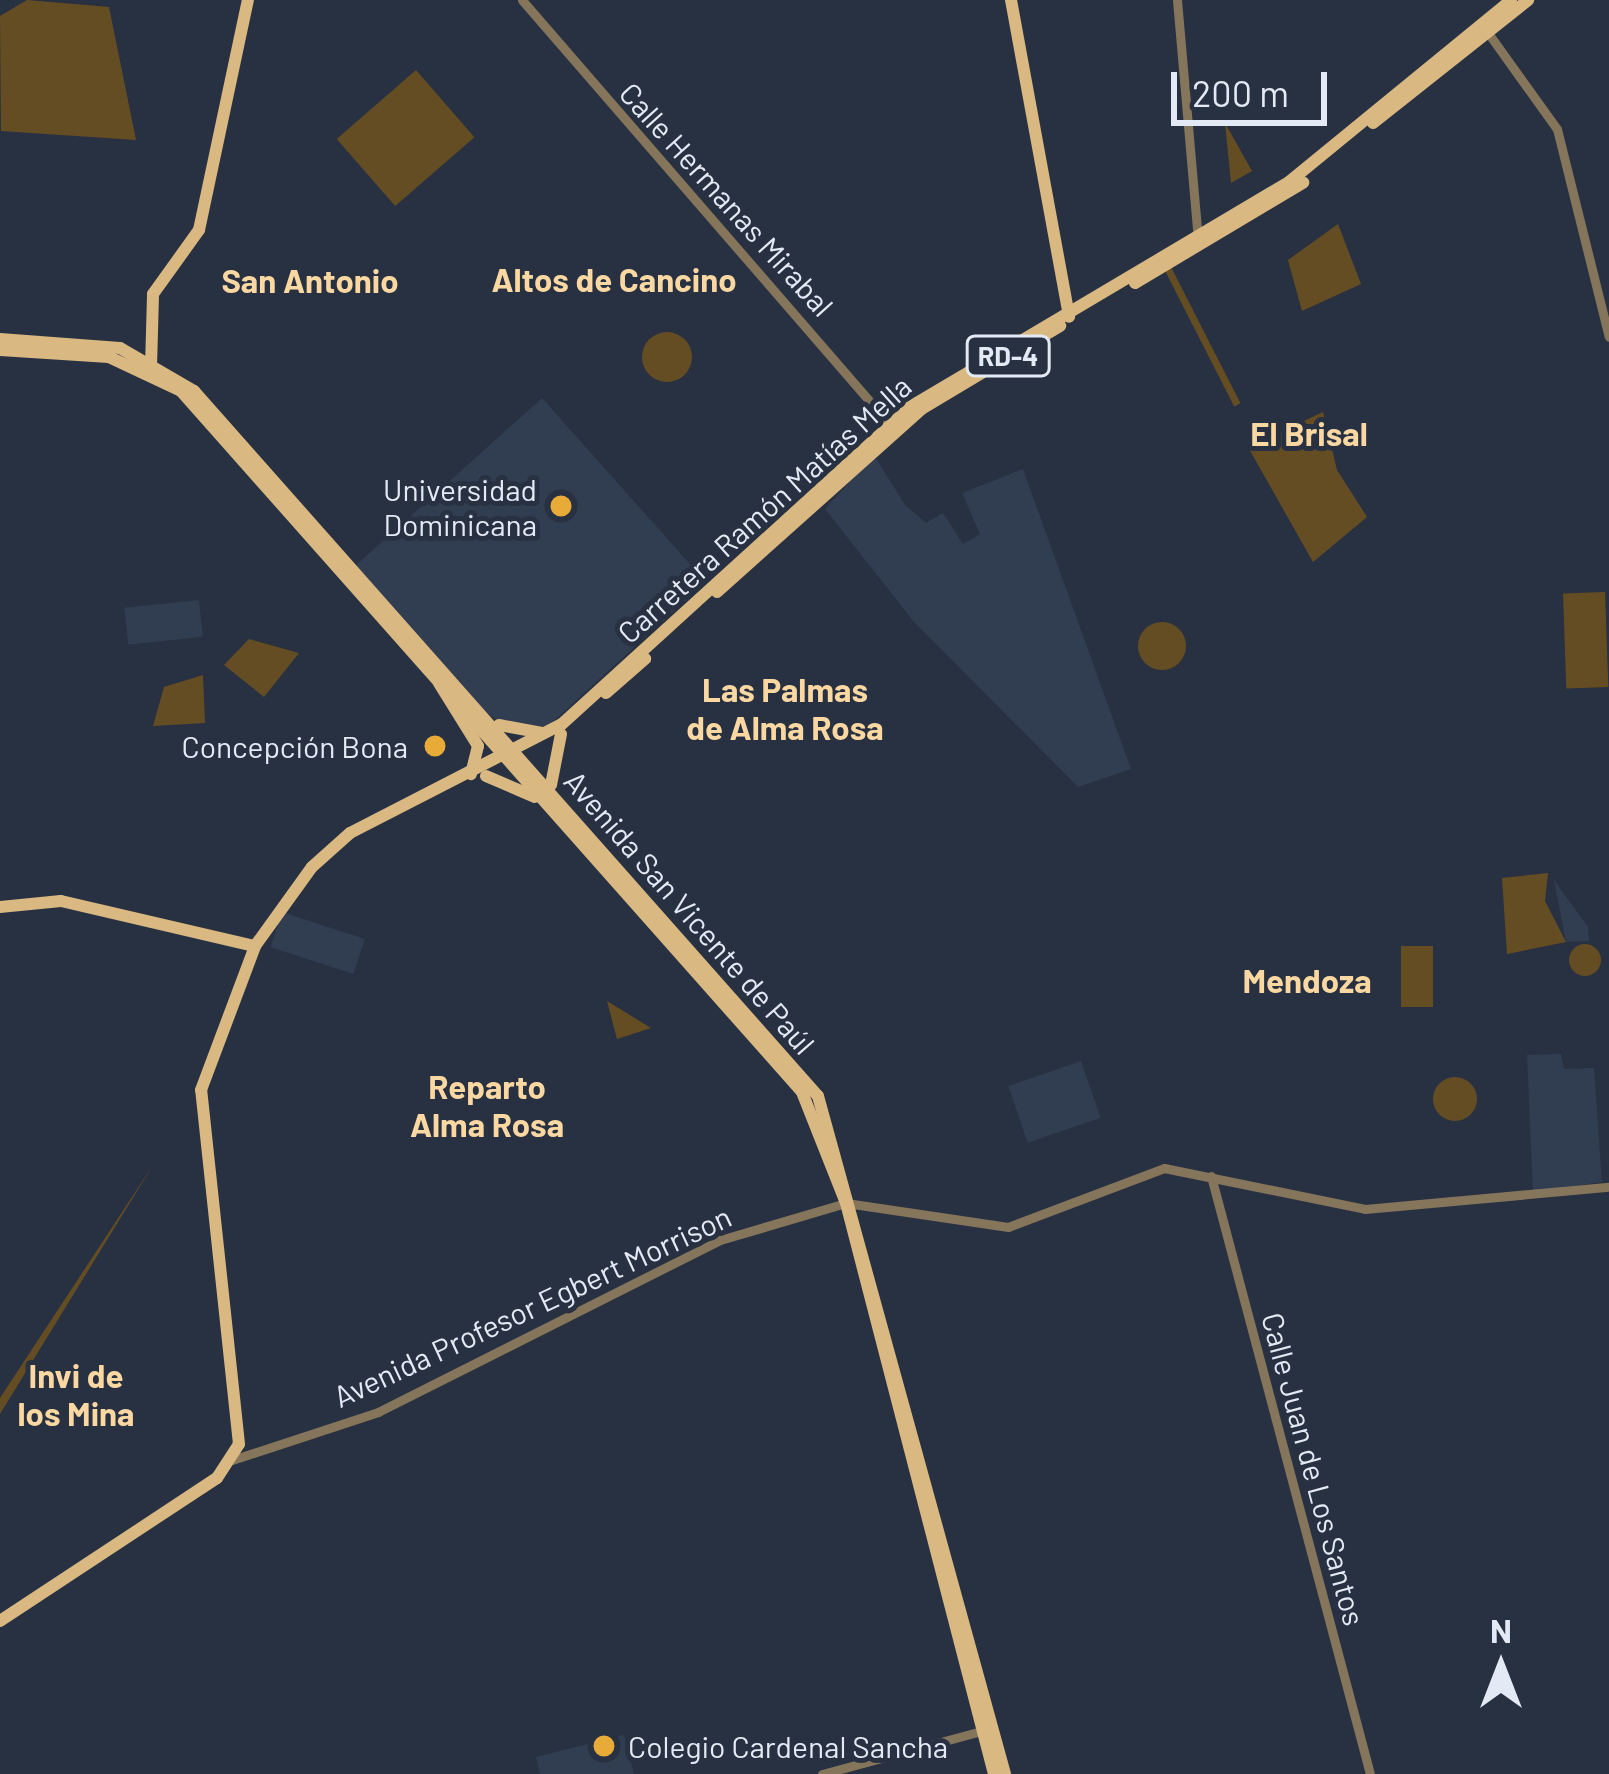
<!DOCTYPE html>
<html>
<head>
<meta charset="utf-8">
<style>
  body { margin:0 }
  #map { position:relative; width:1609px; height:1774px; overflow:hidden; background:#283141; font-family:Barlow,sans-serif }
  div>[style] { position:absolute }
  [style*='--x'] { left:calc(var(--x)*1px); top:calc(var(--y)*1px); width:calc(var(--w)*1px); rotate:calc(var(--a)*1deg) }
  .built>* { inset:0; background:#313d51; transform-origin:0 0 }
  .green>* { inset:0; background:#654d23; transform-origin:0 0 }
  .round { border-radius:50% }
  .minor>* { height:9px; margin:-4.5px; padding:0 4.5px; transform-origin:4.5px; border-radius:4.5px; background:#85755b }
  .major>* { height:12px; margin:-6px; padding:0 6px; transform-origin:6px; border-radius:6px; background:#d9b881 }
  .dots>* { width:33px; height:33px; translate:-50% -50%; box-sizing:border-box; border:6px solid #283141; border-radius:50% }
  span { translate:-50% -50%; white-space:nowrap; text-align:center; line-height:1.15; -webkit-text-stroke:10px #283141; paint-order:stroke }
  .shield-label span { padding:3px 9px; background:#283141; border:3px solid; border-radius:9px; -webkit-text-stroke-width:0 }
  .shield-label { font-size:27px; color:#e4eaf5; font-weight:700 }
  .street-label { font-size:30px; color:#e4eaf5 }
  .poi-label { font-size:30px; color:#e4eaf5 }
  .right { translate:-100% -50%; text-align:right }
  .left { translate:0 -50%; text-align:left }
  .neighbourhood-label { font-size:33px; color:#fbd8a2; font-weight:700 }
  .north { position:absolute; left:1441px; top:1606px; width:120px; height:120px; -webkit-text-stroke:9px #283141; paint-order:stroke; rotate:0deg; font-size:33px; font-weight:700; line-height:48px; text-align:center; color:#e4eaf5 }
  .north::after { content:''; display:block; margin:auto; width:42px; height:54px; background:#e4eaf5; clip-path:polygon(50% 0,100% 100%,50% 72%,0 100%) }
  .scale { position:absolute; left:1171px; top:72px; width:156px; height:54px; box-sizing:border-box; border:6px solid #e4eaf5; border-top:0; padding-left:15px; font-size:36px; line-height:42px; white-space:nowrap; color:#e4eaf5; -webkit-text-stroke:9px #283141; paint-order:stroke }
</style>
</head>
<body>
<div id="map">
  <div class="built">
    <div style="clip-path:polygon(542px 398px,706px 582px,547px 727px,503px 725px,483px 710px,356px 565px)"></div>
    <div style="clip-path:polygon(874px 455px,905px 505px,926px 523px,943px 513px,963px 544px,980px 534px,962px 493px,1023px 469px,1131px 769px,1078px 787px,914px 622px,825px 509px)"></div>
    <div style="left:199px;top:600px;width:37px;height:75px;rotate:84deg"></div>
    <div style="clip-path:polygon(1554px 880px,1588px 927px,1589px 941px,1566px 942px)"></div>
    <div style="left:282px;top:912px;width:87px;height:37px;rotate:18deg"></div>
    <div style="clip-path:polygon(1561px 1054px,1564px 1069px,1594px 1068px,1602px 1182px,1533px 1192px,1527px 1055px)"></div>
    <div style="left:1081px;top:1061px;width:60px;height:77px;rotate:71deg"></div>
    <div style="clip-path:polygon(624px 1735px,634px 1774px,540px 1774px,536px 1757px)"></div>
  </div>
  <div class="green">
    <div style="clip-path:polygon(27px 0,109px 7px,136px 140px,1px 131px,0 16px)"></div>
    <div style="left:416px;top:70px;width:89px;height:105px;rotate:49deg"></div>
    <div style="clip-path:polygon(1225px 123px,1252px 171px,1231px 183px)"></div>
    <div style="clip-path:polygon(1338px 224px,1361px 284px,1302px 311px,1288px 260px)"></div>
    <div style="left:1171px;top:267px;width:153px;height:7px;rotate:63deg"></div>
    <div class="round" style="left:642px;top:332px;width:50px;height:50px"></div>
    <div style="clip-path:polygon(1323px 412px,1337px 470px,1367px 517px,1313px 562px,1248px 447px)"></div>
    <div style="left:1605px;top:592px;width:95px;height:42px;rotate:88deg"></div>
    <div class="round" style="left:1138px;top:622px;width:48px;height:48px"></div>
    <div style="clip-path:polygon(249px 639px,299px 653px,264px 697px,224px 665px)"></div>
    <div style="clip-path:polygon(203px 675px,205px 723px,153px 726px,164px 687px)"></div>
    <div style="clip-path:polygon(1548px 873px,1545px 901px,1566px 942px,1507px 954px,1502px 878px)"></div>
    <div class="round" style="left:1569px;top:944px;width:32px;height:32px"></div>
    <div style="left:1401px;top:946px;width:32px;height:61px"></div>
    <div style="clip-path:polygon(607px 1001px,651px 1028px,617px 1039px)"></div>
    <div class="round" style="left:1433px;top:1077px;width:44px;height:44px"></div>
    <div style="clip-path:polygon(153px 1165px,0 1414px,0 1398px)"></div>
  </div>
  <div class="minor">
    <div style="--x:522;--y:0;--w:565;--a:49.09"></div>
    <div style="--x:1177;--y:0;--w:242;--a:85"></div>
    <div style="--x:1486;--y:30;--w:122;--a:54.4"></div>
    <div style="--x:1557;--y:129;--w:214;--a:76"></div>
    <div style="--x:1211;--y:1176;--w:619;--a:75.11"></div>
    <div style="--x:232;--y:1460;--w:154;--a:-18.2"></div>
    <div style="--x:378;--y:1412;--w:383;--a:-26.7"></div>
    <div style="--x:720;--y:1240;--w:131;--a:-16.4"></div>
    <div style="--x:846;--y:1203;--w:164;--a:8.4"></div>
    <div style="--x:1008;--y:1227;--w:167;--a:-20.7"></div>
    <div style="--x:1164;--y:1168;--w:205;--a:11.5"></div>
    <div style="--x:1365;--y:1209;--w:245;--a:-5.2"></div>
    <div style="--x:822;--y:1774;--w:169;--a:-15.1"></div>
  </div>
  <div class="major">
    <div style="--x:1011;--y:0;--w:322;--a:79.6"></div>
    <div style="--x:1373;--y:123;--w:198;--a:-38.4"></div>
    <div style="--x:1135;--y:283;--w:196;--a:-30.8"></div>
    <div style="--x:0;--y:339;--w:120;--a:4.3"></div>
    <div style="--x:120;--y:348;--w:86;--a:30.2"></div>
    <div style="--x:194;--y:391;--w:941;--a:48.49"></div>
    <div style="--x:818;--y:1096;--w:703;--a:74.58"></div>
    <div style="--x:0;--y:350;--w:109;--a:3.7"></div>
    <div style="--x:109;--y:357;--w:80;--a:25.3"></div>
    <div style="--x:181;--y:391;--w:937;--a:48.46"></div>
    <div style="--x:802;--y:1092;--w:119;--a:68.4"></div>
    <div style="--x:846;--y:1203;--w:590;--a:75.47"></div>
    <div style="--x:151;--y:367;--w:73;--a:-88.4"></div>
    <div style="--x:153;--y:294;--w:79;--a:-54.3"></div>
    <div style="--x:199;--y:230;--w:235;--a:-78"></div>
    <div style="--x:717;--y:592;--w:276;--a:-41.8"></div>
    <div style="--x:923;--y:408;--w:160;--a:-30.9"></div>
    <div style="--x:439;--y:683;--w:74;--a:58.2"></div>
    <div style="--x:478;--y:746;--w:29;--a:104"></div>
    <div style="--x:606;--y:693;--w:52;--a:-41.1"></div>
    <div style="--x:499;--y:725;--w:45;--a:10.3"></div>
    <div style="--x:486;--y:776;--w:53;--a:23.2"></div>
    <div style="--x:551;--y:785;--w:52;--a:-78.9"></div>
    <div style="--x:0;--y:907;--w:61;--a:-5.6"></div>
    <div style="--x:61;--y:901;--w:199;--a:13.1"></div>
    <div style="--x:0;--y:1621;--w:260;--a:-33.4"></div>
    <div style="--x:217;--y:1478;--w:40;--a:-57.1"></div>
    <div style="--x:239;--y:1444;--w:356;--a:-96.1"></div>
    <div style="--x:201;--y:1090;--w:154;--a:-69.4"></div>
    <div style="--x:255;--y:946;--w:97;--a:-54.2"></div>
    <div style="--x:312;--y:867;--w:51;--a:-41.8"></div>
    <div style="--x:350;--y:833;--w:238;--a:-27.2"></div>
    <div style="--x:562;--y:724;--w:471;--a:-42.3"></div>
    <div style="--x:910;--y:407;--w:441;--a:-30.7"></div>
    <div style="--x:1289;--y:182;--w:287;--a:-39.3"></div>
  </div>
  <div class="dots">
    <div style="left:561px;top:506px;background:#e8ab37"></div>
    <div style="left:435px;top:746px;background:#e8ab37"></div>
    <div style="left:604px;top:1746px;background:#e8ab37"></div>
  </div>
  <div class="shield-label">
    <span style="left:1008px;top:356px">RD-4</span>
  </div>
  <div class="street-label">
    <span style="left:727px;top:199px;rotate:48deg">Calle Hermanas Mirabal</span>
    <span style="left:764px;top:509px;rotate:-42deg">Carretera Ramón Matías Mella</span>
    <span style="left:690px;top:912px;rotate:49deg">Avenida San Vicente de Paúl</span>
    <span style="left:532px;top:1306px;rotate:-25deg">Avenida Profesor Egbert Morrison</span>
    <span style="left:1314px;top:1469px;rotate:75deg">Calle Juan de Los Santos</span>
  </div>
  <div class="poi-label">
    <span class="right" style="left:537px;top:506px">Universidad<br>Dominicana</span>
    <span class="right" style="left:408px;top:746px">Concepción Bona</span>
    <span class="left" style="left:628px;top:1746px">Colegio Cardenal Sancha</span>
  </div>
  <div class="neighbourhood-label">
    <span style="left:614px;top:280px">Altos de Cancino</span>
    <span style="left:310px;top:281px">San Antonio</span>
    <span style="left:1309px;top:434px">El Brisal</span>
    <span style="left:785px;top:709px">Las Palmas<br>de Alma Rosa</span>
    <span style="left:1307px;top:981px">Mendoza</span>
    <span style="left:487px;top:1106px">Reparto<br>Alma Rosa</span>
    <span style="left:76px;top:1395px">Invi de<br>los Mina</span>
  </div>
  <div class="north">N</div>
  <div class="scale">200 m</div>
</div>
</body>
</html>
